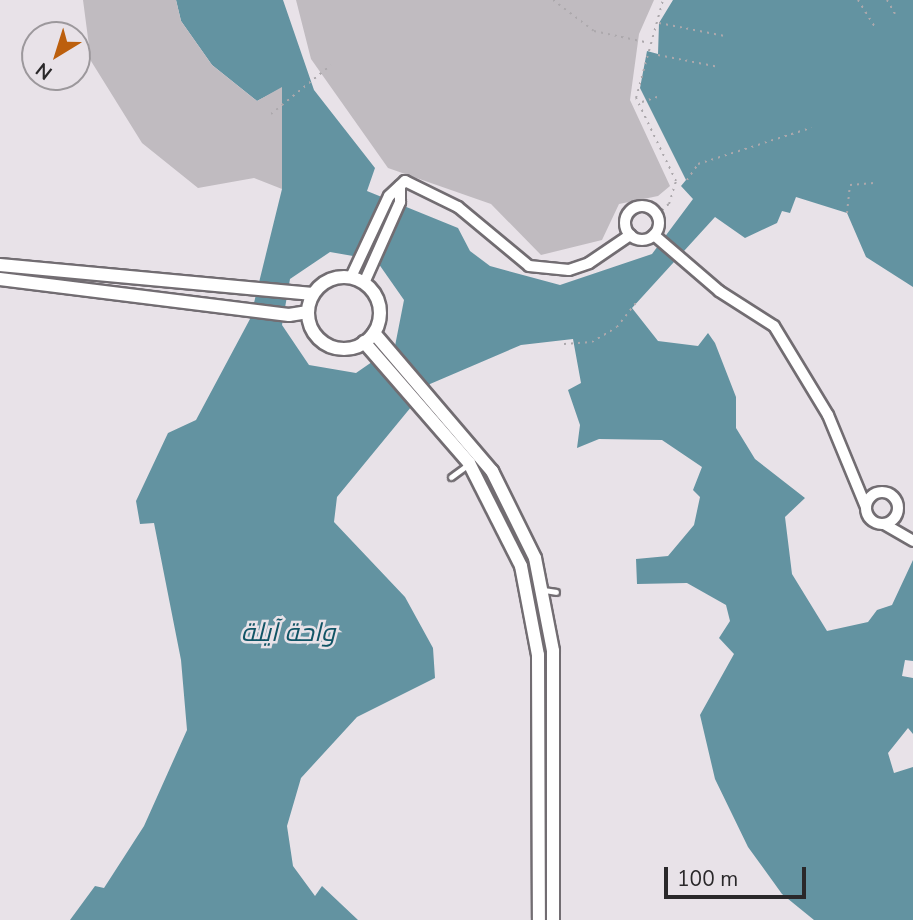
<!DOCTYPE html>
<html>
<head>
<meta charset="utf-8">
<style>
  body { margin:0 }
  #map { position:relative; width:913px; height:920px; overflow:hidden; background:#e8e2e8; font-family:"Nunito Sans",Cairo,sans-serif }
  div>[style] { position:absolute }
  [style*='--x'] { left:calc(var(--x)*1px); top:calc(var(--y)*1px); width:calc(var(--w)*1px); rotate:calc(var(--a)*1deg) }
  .water>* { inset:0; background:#6393a1 }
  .building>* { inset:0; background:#c0bbc0 }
  .path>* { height:2px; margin-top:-1px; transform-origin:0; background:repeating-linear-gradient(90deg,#aca8ac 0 2px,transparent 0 7px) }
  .roads { filter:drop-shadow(2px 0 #726d72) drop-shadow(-2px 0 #726d72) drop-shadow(0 2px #726d72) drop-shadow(0 -2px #726d72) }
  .service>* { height:5px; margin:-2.5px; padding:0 2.5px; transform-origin:2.5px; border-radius:2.5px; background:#fff }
  .minor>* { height:10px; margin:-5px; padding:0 5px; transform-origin:5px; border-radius:5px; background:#fff }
  .minor>.ring { margin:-5px; padding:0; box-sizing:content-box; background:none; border:10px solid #fff; border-radius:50% }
  .tertiary>* { height:12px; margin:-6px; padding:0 6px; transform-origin:6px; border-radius:6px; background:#fff }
  .tertiary>.ring { margin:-6px; padding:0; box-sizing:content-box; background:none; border:12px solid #fff; border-radius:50% }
  span { translate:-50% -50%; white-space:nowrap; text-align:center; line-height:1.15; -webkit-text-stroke:5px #e8e2e8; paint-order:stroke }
  .water-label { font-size:26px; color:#105465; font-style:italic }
  .north { position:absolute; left:21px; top:21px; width:70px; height:70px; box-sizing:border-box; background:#e8e2e8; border:2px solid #9c989c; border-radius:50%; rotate:218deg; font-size:19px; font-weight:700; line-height:28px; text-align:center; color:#2a282a }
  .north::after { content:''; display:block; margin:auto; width:24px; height:32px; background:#bc5f0d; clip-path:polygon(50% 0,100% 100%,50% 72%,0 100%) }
  .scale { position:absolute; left:664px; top:867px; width:142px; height:32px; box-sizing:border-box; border:4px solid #2a282a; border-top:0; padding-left:9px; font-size:21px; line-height:24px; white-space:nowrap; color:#2a282a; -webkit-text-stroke:5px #e8e2e8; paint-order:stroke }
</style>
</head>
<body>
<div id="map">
  <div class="water">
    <div style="clip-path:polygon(evenodd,176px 0,283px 0,314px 90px,375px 168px,367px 191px,458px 228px,470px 251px,490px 266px,560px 285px,652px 254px,693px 199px,681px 186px,686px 180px,640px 88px,647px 51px,658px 54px,659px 23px,673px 0,913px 0,913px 287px,866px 257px,847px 213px,796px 197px,790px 213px,782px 211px,777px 223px,745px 238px,715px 217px,632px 308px,658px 341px,698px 346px,708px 333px,715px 343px,736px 397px,736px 428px,755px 459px,805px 498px,785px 517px,792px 574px,827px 631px,868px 622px,877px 610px,892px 605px,913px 560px,913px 661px,905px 660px,902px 676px,913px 678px,913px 734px,908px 728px,888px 753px,894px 773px,913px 767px,913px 920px,814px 920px,782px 894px,748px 847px,715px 779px,700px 715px,734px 654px,719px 638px,730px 621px,726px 605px,687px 583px,637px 584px,636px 559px,668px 556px,694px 525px,700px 497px,693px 490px,702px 467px,662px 440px,599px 439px,577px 448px,580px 425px,568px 390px,581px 383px,573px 339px,521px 345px,430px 384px,337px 497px,334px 522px,405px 597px,433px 648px,435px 678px,357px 717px,301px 778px,287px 826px,293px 866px,315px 896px,322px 886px,358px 920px,70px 920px,95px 886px,104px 888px,144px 826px,187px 730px,181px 660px,154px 523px,140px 524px,136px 501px,168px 433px,196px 420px,250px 319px,282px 189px,282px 88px,257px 101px,212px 65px,181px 21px,176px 0,330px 252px,376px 260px,404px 300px,395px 346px,356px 373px,309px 365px,282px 325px,290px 279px,330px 252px)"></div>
  </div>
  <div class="building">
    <div style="clip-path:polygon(83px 0,176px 0,181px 21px,212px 65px,257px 101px,282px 87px,282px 189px,254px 178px,198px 188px,142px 143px,91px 61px)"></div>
    <div style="clip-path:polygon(296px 0,654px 0,639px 34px,630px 100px,670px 186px,658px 196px,619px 204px,602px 240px,541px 255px,491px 204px,388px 168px,311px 59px)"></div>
  </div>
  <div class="path">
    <div style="--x:553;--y:0;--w:51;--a:37.1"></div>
    <div style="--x:594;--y:31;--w:52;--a:12.2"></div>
    <div style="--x:858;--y:0;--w:31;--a:58"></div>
    <div style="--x:887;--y:0;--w:16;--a:60"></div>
    <div style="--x:659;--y:23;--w:67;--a:11.1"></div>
    <div style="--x:658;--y:55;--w:62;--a:11.1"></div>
    <div style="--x:642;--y:102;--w:20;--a:-18"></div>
    <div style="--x:271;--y:114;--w:77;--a:-39.2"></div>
    <div style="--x:687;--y:180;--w:19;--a:-55"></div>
    <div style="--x:698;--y:164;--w:119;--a:-17.7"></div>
    <div style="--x:847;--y:213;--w:28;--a:-84"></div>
    <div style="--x:850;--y:185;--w:24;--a:-5"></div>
    <div style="--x:657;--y:215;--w:16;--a:-43"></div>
    <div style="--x:669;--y:204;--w:24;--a:-73"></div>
    <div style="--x:676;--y:181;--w:92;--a:-115.7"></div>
    <div style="--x:636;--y:98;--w:102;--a:-74.6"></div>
    <div style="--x:564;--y:344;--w:28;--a:-4"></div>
    <div style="--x:592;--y:342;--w:29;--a:-31"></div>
    <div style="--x:617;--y:327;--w:34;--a:-52"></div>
  </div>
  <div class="roads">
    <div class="service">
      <div style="--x:451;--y:477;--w:22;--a:-36"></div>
      <div style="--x:544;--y:590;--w:12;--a:9"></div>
    </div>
    <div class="minor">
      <div class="ring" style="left:625px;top:206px;width:24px;height:24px"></div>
      <div style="--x:654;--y:235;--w:86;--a:40.7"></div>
      <div style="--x:719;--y:291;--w:65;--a:32.5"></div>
      <div style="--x:774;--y:326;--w:104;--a:58.8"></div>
      <div style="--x:828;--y:415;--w:100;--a:67.6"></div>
      <div style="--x:351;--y:277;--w:89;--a:-64.9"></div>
      <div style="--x:389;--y:196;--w:22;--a:-43"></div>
      <div style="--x:405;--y:181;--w:59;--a:26.1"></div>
      <div style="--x:458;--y:207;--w:92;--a:39.7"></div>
      <div style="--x:529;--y:266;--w:40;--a:5.7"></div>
      <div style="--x:569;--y:270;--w:21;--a:-19"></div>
      <div style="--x:589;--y:263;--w:50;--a:-34.3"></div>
      <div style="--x:364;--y:283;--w:89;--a:-66"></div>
      <div style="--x:400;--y:202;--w:16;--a:-90"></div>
      <div class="ring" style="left:866px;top:492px;width:22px;height:22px"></div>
      <div style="--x:884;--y:524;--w:34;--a:30"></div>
    </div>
    <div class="tertiary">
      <div style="--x:0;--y:265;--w:314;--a:5.3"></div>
      <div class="ring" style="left:308px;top:277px;width:60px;height:60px"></div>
      <div style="--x:0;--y:279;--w:291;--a:7.1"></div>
      <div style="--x:289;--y:315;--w:19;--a:-9"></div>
      <div style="--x:374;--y:333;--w:182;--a:49.5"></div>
      <div style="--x:492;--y:471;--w:97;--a:63.7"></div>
      <div style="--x:535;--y:558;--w:95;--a:79"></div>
      <div style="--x:553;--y:651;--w:269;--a:90"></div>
      <div style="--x:364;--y:342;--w:160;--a:49"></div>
      <div style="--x:469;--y:463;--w:115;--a:63.2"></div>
      <div style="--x:521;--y:566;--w:91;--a:79.2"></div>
      <div style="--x:538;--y:655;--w:265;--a:89.8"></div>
    </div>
  </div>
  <div class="water-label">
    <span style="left:288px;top:633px">واحة آيلة</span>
  </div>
  <div class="north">N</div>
  <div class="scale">100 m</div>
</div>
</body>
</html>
